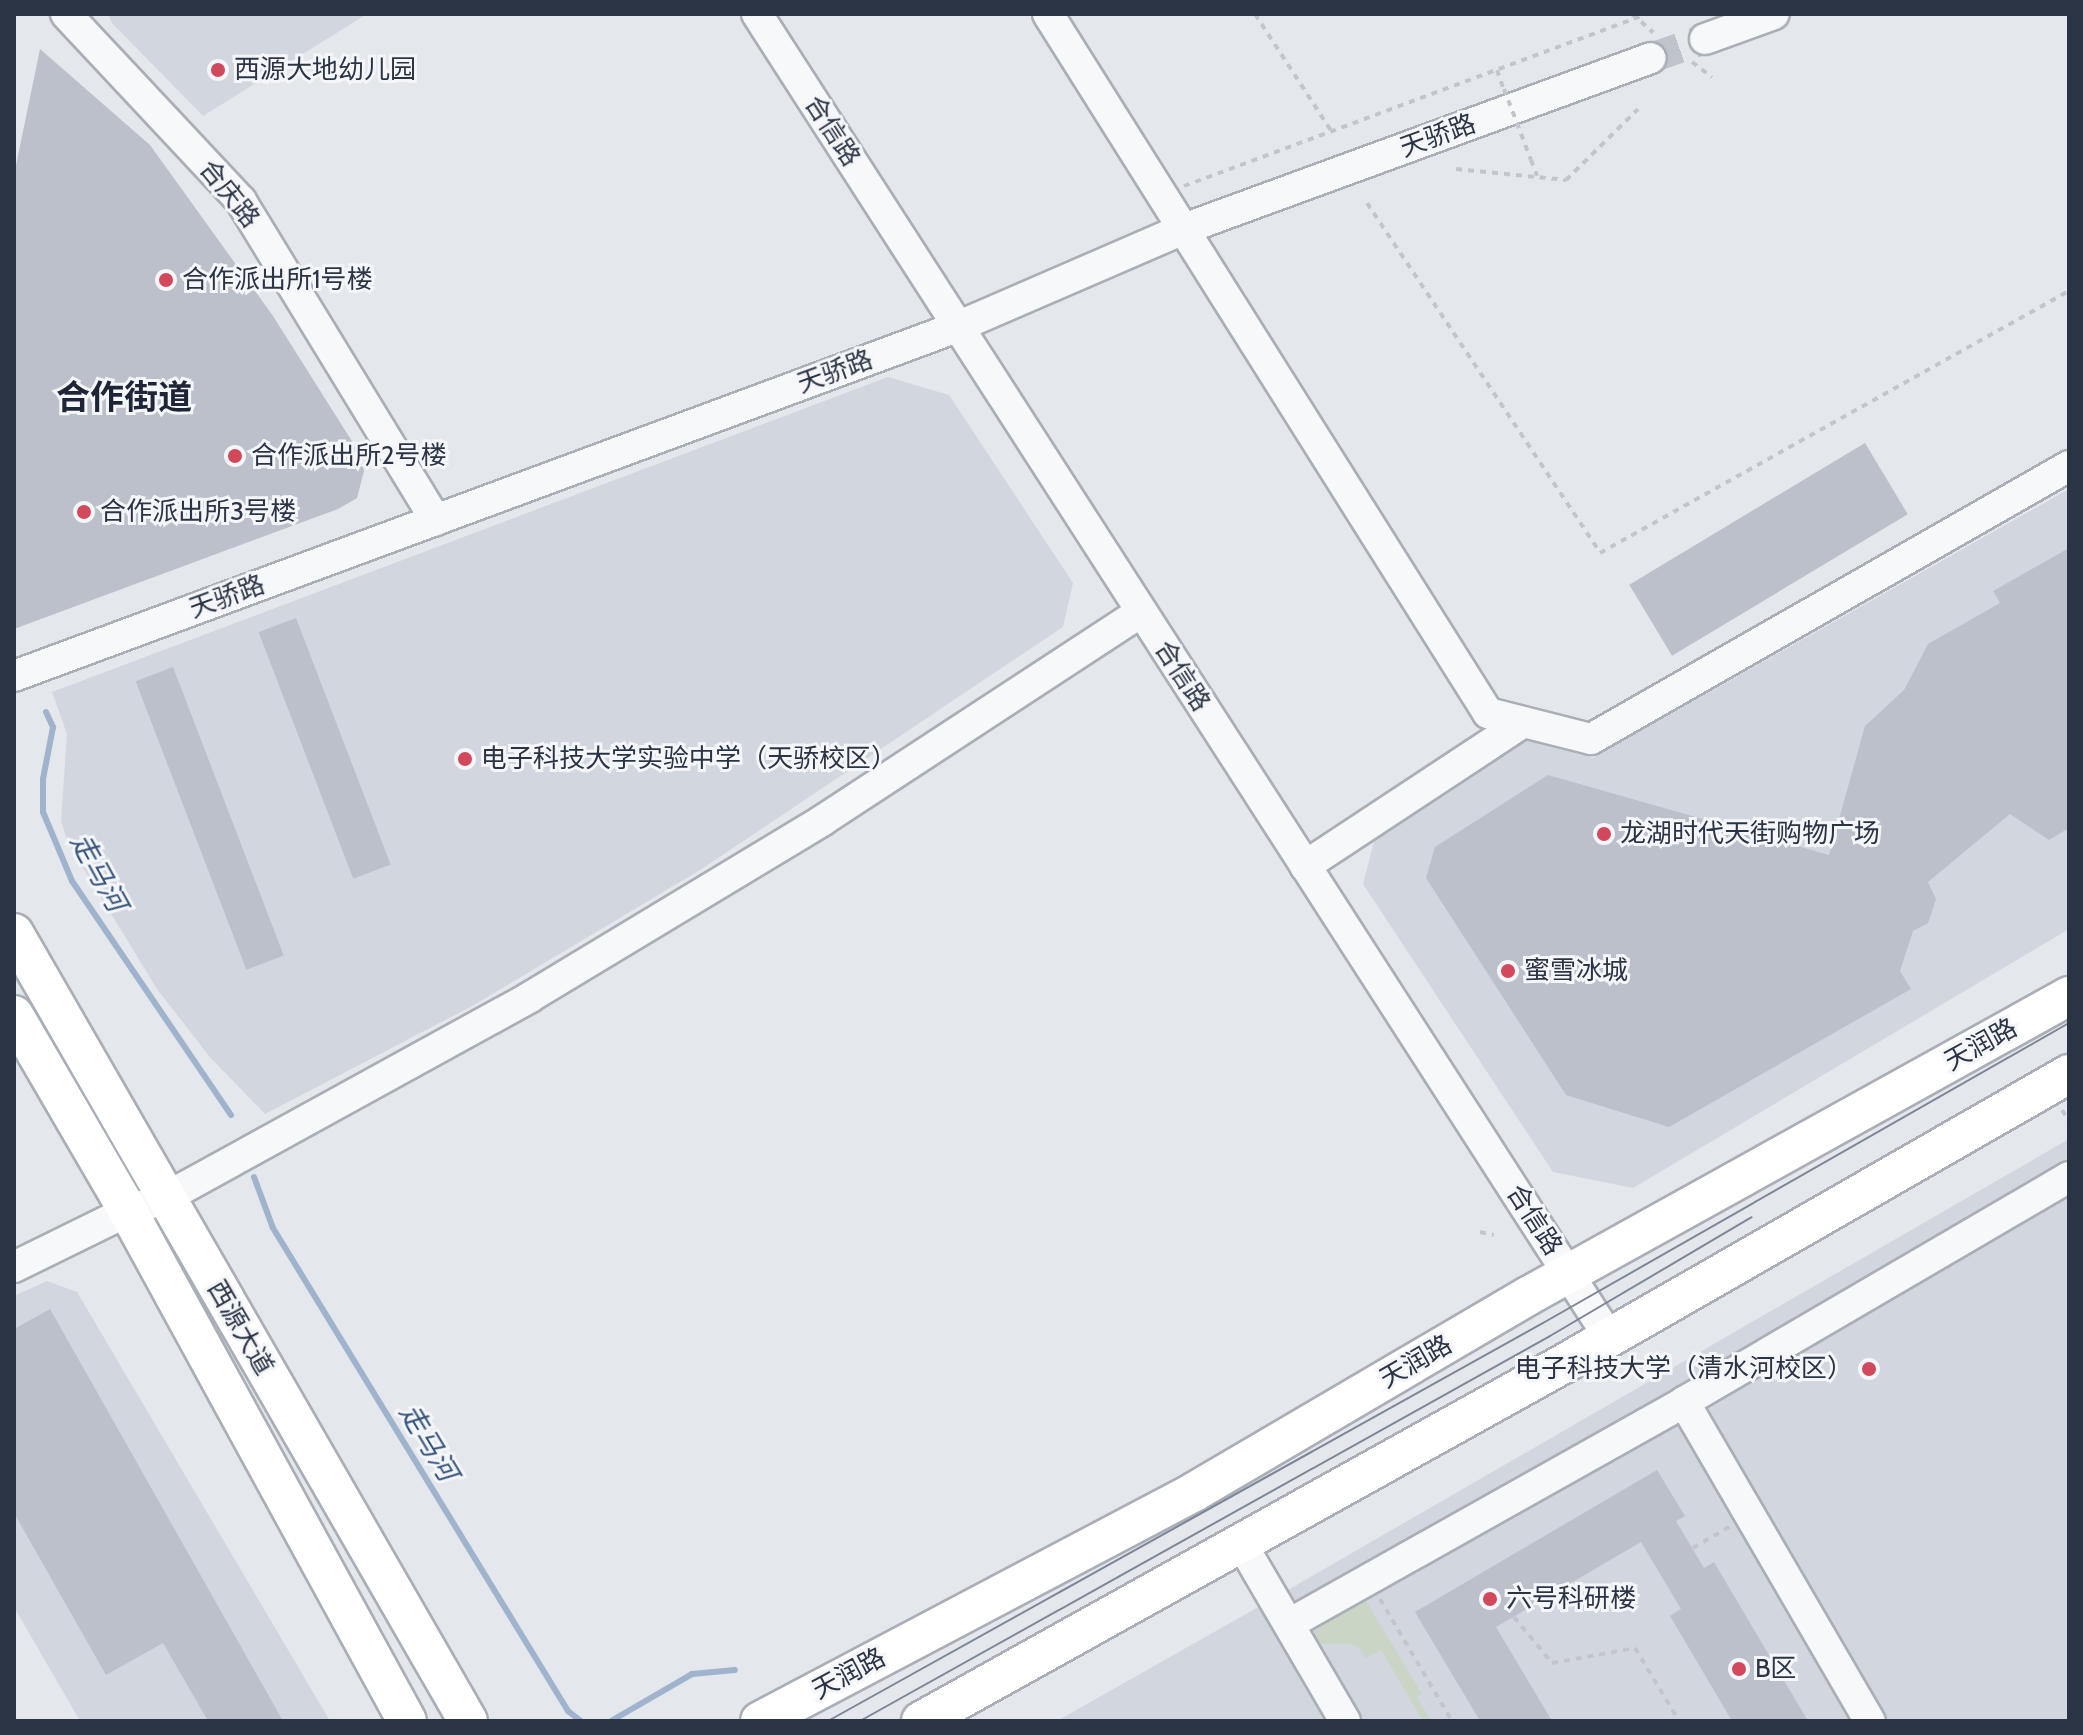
<!DOCTYPE html>
<html>
<head>
<meta charset="utf-8">
<style>
  body { margin:0 }
  #map { position:relative; width:2083px; height:1735px; overflow:hidden; background:#e4e7ec; font-family:Cabin,"Noto Sans SC",sans-serif }
  div>[style] { position:absolute }
  [style*='--x'] { left:calc(var(--x)*1px); top:calc(var(--y)*1px); width:calc(var(--w)*1px); rotate:calc(var(--a)*1deg) }
  .built>* { inset:0; background:#d2d6de }
  .green>* { inset:0; background:#c9d6c5 }
  .stream>* { height:6px; margin:-3px; padding:0 3px; transform-origin:3px; border-radius:3px; background:#9fb4cc }
  .building>* { inset:0; background:#bbc0ca; transform-origin:0 0 }
  .minor-tunnel>* { height:30px; margin-top:-15px; transform-origin:0; background:repeating-linear-gradient(90deg,#bfc3cb 0 30px,transparent 0 45px) }
  .path>* { height:4px; margin-top:-2px; transform-origin:0; background:repeating-linear-gradient(90deg,#c2c5cb 0 6px,transparent 0 12px) }
  .roads { filter:drop-shadow(2px 0 #a9aeb7) drop-shadow(-2px 0 #a9aeb7) drop-shadow(0 2px #a9aeb7) drop-shadow(0 -2px #a9aeb7) }
  .minor>* { height:30px; margin:-15px; padding:0 15px; transform-origin:15px; border-radius:15px; background:#f7f8fa }
  .major>* { height:38px; margin:-19px; padding:0 19px; transform-origin:19px; border-radius:19px; background:#fff }
  .tram>* { height:2px; margin:-1px; padding:0 1px; transform-origin:1px; border-radius:1px; background:#7d8696 }
  .path-bridge>* { height:4px; margin-top:-2px; transform-origin:0; background:repeating-linear-gradient(90deg,#c2c5cb 0 6px,transparent 0 12px) }
  .dots>* { width:22px; height:22px; translate:-50% -50%; box-sizing:border-box; border:4px solid #f4f6f9; border-radius:50% }
  span { translate:-50% -50%; white-space:nowrap; text-align:center; line-height:1.15; -webkit-text-stroke:6px #f4f6f9; paint-order:stroke }
  .poi-label { font-size:26px; color:#2b3445 }
  .left { translate:0 -50%; text-align:left }
  .right { translate:-100% -50%; text-align:right }
  .street-label { font-size:26px; color:#2b3445 }
  .water-label { font-size:28px; color:#34527a; font-style:italic }
  .district-label { font-size:34px; color:#1d2536; font-weight:700 }
  .frame { position:absolute; inset:0; border:16px solid #2b3445; pointer-events:none }
</style>
</head>
<body>
<div id="map">
  <div class="built">
    <div style="clip-path:polygon(108px 14px,367px 14px,203px 116px,112px 23px)"></div>
    <div style="clip-path:polygon(888px 377px,949px 395px,1073px 583px,1063px 627px,700px 870px,474px 1005px,265px 1114px,209px 1056px,157px 989px,68px 843px,61px 821px,67px 734px,52px 692px)"></div>
    <div style="clip-path:polygon(2069px 489px,2069px 929px,1633px 1188px,1553px 1172px,1363px 884px,1376px 834px,1516px 737px,1593px 758px)"></div>
    <div style="clip-path:polygon(2069px 1139px,2069px 1721px,1057px 1721px,1274px 1598px)"></div>
    <div style="clip-path:polygon(47px 1281px,77px 1292px,330px 1721px,80px 1721px,14px 1607px,14px 1296px)"></div>
  </div>
  <div class="green">
    <div style="clip-path:polygon(1363px 1596px,1422px 1694px,1417px 1697px,1431px 1721px,1423px 1721px,1381px 1650px,1366px 1658px,1357px 1646px,1348px 1644px,1316px 1644px,1312px 1636px,1318px 1624px)"></div>
  </div>
  <div class="stream">
    <div style="--x:46;--y:712;--w:17;--a:65"></div>
    <div style="--x:53;--y:727;--w:53;--a:100.9"></div>
    <div style="--x:43;--y:779;--w:33;--a:90"></div>
    <div style="--x:43;--y:812;--w:75;--a:67.2"></div>
    <div style="--x:72;--y:881;--w:283;--a:55.8"></div>
    <div style="--x:254;--y:1177;--w:54;--a:69.6"></div>
    <div style="--x:273;--y:1228;--w:566;--a:58.58"></div>
    <div style="--x:568;--y:1711;--w:16;--a:38"></div>
    <div style="--x:611;--y:1721;--w:94;--a:-30.1"></div>
    <div style="--x:692;--y:1674;--w:43;--a:-5.3"></div>
  </div>
  <div class="building">
    <div style="clip-path:polygon(40px 49px,150px 145px,273px 316px,360px 454px,364px 471px,357px 498px,338px 509px,14px 629px,14px 175px)"></div>
    <div style="left:1865px;top:443px;width:83px;height:275px;rotate:59deg"></div>
    <div style="clip-path:polygon(2069px 548px,2069px 828px,2049px 840px,2010px 814px,1928px 882px,1936px 899px,1932px 912px,1928px 923px,1913px 931px,1900px 971px,1911px 989px,1669px 1127px,1566px 1095px,1426px 878px,1435px 847px,1548px 775px,1829px 855px,1865px 726px,1904px 690px,1928px 644px,2000px 603px,1993px 591px)"></div>
    <div style="left:296px;top:618px;width:264px;height:40px;rotate:69deg"></div>
    <div style="left:173px;top:667px;width:309px;height:40px;rotate:69deg"></div>
    <div style="clip-path:polygon(50px 1309px,283px 1721px,208px 1721px,163px 1643px,106px 1675px,14px 1513px,14px 1329px)"></div>
    <div style="clip-path:polygon(1657px 1470px,1685px 1516px,1676px 1521px,1704px 1568px,1714px 1562px,1808px 1721px,1732px 1721px,1670px 1616px,1681px 1609px,1641px 1542px,1496px 1627px,1552px 1721px,1480px 1721px,1415px 1612px)"></div>
  </div>
  <div class="minor-tunnel">
    <div style="--x:1651;--y:58;--w:57;--a:-19.4"></div>
  </div>
  <div class="path">
    <div style="--x:1255;--y:14;--w:141;--a:56.9"></div>
    <div style="--x:1632;--y:14;--w:28;--a:41"></div>
    <div style="--x:1692;--y:62;--w:25;--a:37"></div>
    <div style="--x:1497;--y:70;--w:18;--a:71"></div>
    <div style="--x:1531;--y:160;--w:17;--a:69"></div>
    <div style="--x:1456;--y:169;--w:111;--a:5.7"></div>
    <div style="--x:1566;--y:180;--w:101;--a:-44.6"></div>
    <div style="--x:1184;--y:186;--w:494;--a:-20.4"></div>
    <div style="--x:1367;--y:203;--w:420;--a:56.3"></div>
    <div style="--x:1600;--y:553;--w:537;--a:-29.19"></div>
    <div style="--x:2062;--y:1110;--w:13;--a:58"></div>
    <div style="--x:1480;--y:1232;--w:14;--a:12"></div>
    <div style="--x:1693;--y:1548;--w:42;--a:-30.3"></div>
    <div style="--x:1380;--y:1599;--w:142;--a:59.5"></div>
    <div style="--x:1514;--y:1617;--w:60;--a:50.4"></div>
    <div style="--x:1552;--y:1663;--w:84;--a:-10.2"></div>
    <div style="--x:1635;--y:1648;--w:85;--a:58.9"></div>
  </div>
  <div class="roads">
    <div class="minor">
      <div style="--x:66;--y:14;--w:256;--a:46.9"></div>
      <div style="--x:241;--y:201;--w:374;--a:58.6"></div>
      <div style="--x:757;--y:14;--w:1574;--a:57.22"></div>
      <div style="--x:1048;--y:14;--w:826;--a:57.81"></div>
      <div style="--x:1488;--y:713;--w:106;--a:14.2"></div>
      <div style="--x:1591;--y:739;--w:550;--a:-29.73"></div>
      <div style="--x:1705;--y:39;--w:73;--a:-19.9"></div>
      <div style="--x:14;--y:676;--w:1006;--a:-20.31"></div>
      <div style="--x:957;--y:327;--w:244;--a:-23.4"></div>
      <div style="--x:1181;--y:230;--w:500;--a:-20.1"></div>
      <div style="--x:1305;--y:866;--w:258;--a:-33.4"></div>
      <div style="--x:14;--y:1267;--w:127;--a:-26.2"></div>
      <div style="--x:128;--y:1211;--w:39;--a:-19"></div>
      <div style="--x:165;--y:1198;--w:417;--a:-28.8"></div>
      <div style="--x:530;--y:997;--w:342;--a:-31.1"></div>
      <div style="--x:823;--y:820;--w:380;--a:-33.2"></div>
      <div style="--x:1684;--y:1402;--w:369;--a:59.8"></div>
      <div style="--x:1241;--y:1543;--w:206;--a:59.7"></div>
      <div style="--x:1289;--y:1624;--w:453;--a:-29.3"></div>
      <div style="--x:1684;--y:1402;--w:446;--a:-30.3"></div>
    </div>
    <div class="major">
      <div style="--x:14;--y:933;--w:909;--a:60.05"></div>
      <div style="--x:14;--y:1015;--w:227;--a:59.8"></div>
      <div style="--x:128;--y:1211;--w:581;--a:61.32"></div>
      <div style="--x:760;--y:1721;--w:491;--a:-27.8"></div>
      <div style="--x:1194;--y:1492;--w:387;--a:-30.4"></div>
      <div style="--x:1528;--y:1296;--w:619;--a:-29.01"></div>
      <div style="--x:921;--y:1721;--w:737;--a:-29.07"></div>
      <div style="--x:1565;--y:1363;--w:581;--a:-29.83"></div>
    </div>
  </div>
  <div class="tram">
    <div style="--x:828;--y:1721;--w:818;--a:-29.1"></div>
    <div style="--x:1543;--y:1323;--w:606;--a:-29.7"></div>
    <div style="--x:860;--y:1721;--w:790;--a:-29.16"></div>
    <div style="--x:1550;--y:1336;--w:234;--a:-30.5"></div>
  </div>
  <div class="path-bridge">
    <div style="--x:1504;--y:89;--w:76;--a:69.2"></div>
  </div>
  <div class="dots">
    <div style="left:218px;top:70px;background:#d1495b"></div>
    <div style="left:166px;top:280px;background:#d1495b"></div>
    <div style="left:235px;top:456px;background:#d1495b"></div>
    <div style="left:84px;top:512px;background:#d1495b"></div>
    <div style="left:465px;top:759px;background:#d1495b"></div>
    <div style="left:1604px;top:834px;background:#d1495b"></div>
    <div style="left:1508px;top:971px;background:#d1495b"></div>
    <div style="left:1869px;top:1369px;background:#d1495b"></div>
    <div style="left:1490px;top:1599px;background:#d1495b"></div>
    <div style="left:1739px;top:1669px;background:#d1495b"></div>
  </div>
  <div class="poi-label">
    <span class="left" style="left:234px;top:70px">西源大地幼儿园</span>
    <span class="left" style="left:182px;top:280px">合作派出所1号楼</span>
    <span class="left" style="left:251px;top:456px">合作派出所2号楼</span>
    <span class="left" style="left:100px;top:512px">合作派出所3号楼</span>
    <span class="left" style="left:481px;top:759px">电子科技大学实验中学（天骄校区）</span>
    <span class="left" style="left:1620px;top:834px">龙湖时代天街购物广场</span>
    <span class="left" style="left:1524px;top:971px">蜜雪冰城</span>
    <span class="right" style="left:1853px;top:1369px">电子科技大学（清水河校区）</span>
    <span class="left" style="left:1506px;top:1599px">六号科研楼</span>
    <span class="left" style="left:1755px;top:1669px">B区</span>
  </div>
  <div class="street-label">
    <span style="left:832px;top:131px;rotate:57deg">合信路</span>
    <span style="left:1438px;top:136px;rotate:-20deg">天骄路</span>
    <span style="left:229px;top:194px;rotate:51deg">合庆路</span>
    <span style="left:835px;top:372px;rotate:-20deg">天骄路</span>
    <span style="left:227px;top:597px;rotate:-20deg">天骄路</span>
    <span style="left:1182px;top:676px;rotate:57deg">合信路</span>
    <span style="left:1981px;top:1045px;rotate:-29deg">天润路</span>
    <span style="left:1534px;top:1220px;rotate:57deg">合信路</span>
    <span style="left:240px;top:1328px;rotate:60deg">西源大道</span>
    <span style="left:1416px;top:1362px;rotate:-30deg">天润路</span>
    <span style="left:849px;top:1674px;rotate:-28deg">天润路</span>
  </div>
  <div class="water-label">
    <span style="left:99px;top:872px;rotate:61deg">走马河</span>
    <span style="left:429px;top:1442px;rotate:59deg">走马河</span>
  </div>
  <div class="district-label">
    <span style="left:124px;top:398px">合作街道</span>
  </div>
  <div class="frame"></div>
</div>
</body>
</html>
